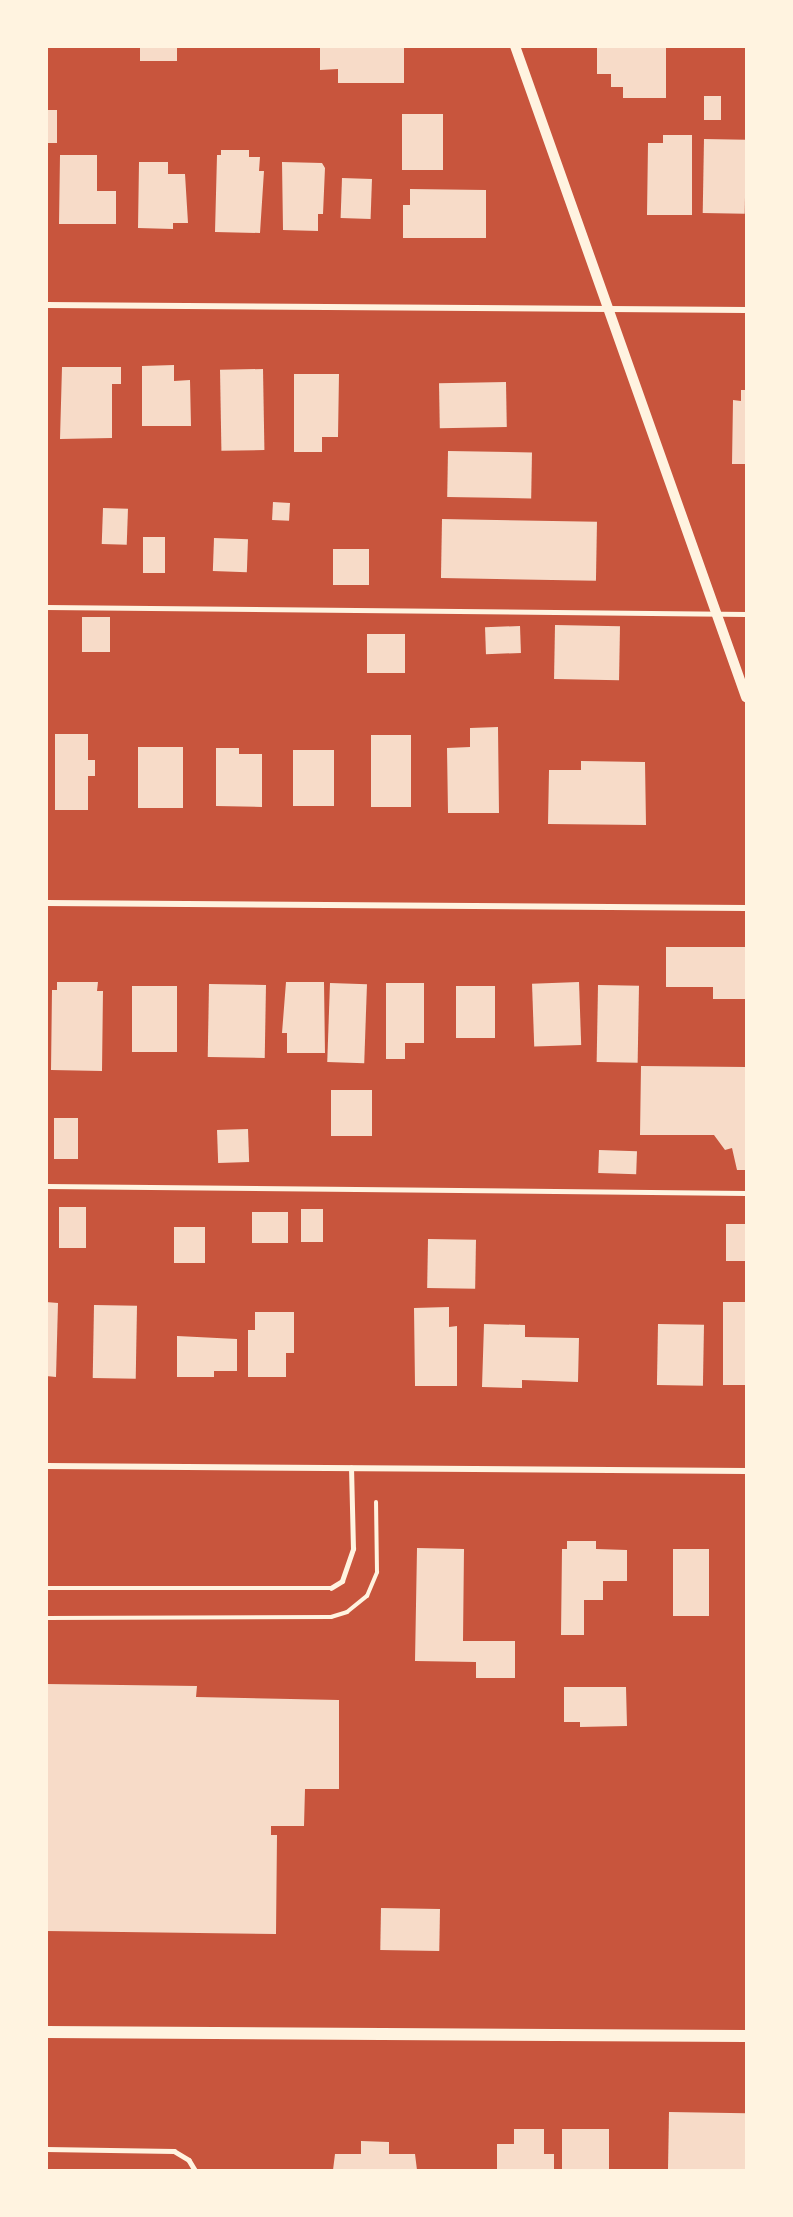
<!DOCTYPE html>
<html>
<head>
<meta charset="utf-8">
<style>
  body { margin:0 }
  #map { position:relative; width:793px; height:2217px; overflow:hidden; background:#c8553d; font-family:"Source Serif 4",serif }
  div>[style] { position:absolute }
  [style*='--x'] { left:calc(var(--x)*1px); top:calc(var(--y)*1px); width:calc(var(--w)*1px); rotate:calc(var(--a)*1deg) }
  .building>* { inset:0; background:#f7dbc8; transform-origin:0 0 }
  .path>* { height:4px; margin:-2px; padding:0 2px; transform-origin:2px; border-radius:2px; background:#fff3e0 }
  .service>* { height:4.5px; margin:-2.25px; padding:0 2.25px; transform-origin:2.25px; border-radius:2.25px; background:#fff3e0 }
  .minor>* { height:6px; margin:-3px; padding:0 3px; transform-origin:3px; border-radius:3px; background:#fff3e0 }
  .tertiary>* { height:10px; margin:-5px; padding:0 5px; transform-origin:5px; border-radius:5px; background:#fff3e0 }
  .secondary>* { height:12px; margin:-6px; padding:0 6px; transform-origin:6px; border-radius:6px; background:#fff3e0 }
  span { translate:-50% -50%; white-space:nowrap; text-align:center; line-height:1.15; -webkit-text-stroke:5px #fff3e0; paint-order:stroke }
  .frame { position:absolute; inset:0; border:48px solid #fff3e0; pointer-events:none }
</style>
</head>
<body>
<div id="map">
  <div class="building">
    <div style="left:140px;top:46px;width:37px;height:15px"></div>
    <div style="clip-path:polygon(320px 46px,404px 46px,404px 83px,338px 83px,338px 69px,320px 70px)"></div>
    <div style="clip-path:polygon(597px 46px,666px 46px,666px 98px,623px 98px,623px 87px,611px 87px,611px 74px,597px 74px)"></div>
    <div style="left:704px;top:96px;width:17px;height:24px"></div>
    <div style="left:46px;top:110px;width:11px;height:33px"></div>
    <div style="left:402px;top:114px;width:41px;height:56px"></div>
    <div style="clip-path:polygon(663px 135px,692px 135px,692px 215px,647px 215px,648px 143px,663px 143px)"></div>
    <div style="left:704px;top:139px;width:42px;height:74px;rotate:1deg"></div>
    <div style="clip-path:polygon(221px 150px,249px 150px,249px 157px,260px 157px,259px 171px,264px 171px,260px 233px,215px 232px,217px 155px,221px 155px)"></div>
    <div style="clip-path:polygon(60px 155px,97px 155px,97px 191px,116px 191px,116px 224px,59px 224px)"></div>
    <div style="clip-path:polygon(139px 162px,168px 162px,168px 174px,185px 174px,188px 223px,173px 223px,173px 229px,138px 228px)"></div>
    <div style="clip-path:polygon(282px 162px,322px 163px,325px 168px,323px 214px,318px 214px,318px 231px,283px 230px)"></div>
    <div style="left:342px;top:178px;width:30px;height:40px;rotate:2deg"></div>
    <div style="clip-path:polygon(410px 189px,486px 190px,486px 238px,403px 238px,403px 205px,410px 205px)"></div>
    <div style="clip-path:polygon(174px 365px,174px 381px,190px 380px,191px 426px,142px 426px,142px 366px)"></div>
    <div style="clip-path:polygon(62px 367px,121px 367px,121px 384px,112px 384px,112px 438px,60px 439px)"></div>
    <div style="left:263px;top:369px;width:81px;height:43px;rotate:89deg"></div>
    <div style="clip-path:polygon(294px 374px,339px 374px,338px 437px,322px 437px,322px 452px,294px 452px)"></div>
    <div style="left:506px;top:382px;width:45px;height:67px;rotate:89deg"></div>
    <div style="clip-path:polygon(741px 390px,746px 390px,746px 464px,732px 464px,733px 400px,741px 401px)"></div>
    <div style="left:448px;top:451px;width:84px;height:46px;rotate:1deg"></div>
    <div style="left:273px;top:502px;width:17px;height:18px;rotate:3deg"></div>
    <div style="left:103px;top:508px;width:25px;height:36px;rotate:2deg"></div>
    <div style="left:442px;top:519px;width:155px;height:59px;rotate:1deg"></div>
    <div style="left:143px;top:537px;width:22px;height:36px"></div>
    <div style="left:214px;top:538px;width:34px;height:33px;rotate:2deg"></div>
    <div style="left:333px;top:549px;width:36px;height:36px"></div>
    <div style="left:82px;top:617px;width:28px;height:35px"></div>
    <div style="left:555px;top:625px;width:65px;height:54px;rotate:1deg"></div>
    <div style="left:520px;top:626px;width:27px;height:35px;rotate:88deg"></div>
    <div style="left:367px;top:634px;width:38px;height:39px"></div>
    <div style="clip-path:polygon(498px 727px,499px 813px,448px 813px,447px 748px,470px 747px,470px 728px)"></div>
    <div style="clip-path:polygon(55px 734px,88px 734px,88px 760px,95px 760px,95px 776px,88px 776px,88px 810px,55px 810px)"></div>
    <div style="left:411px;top:735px;width:72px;height:40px;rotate:90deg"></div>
    <div style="left:138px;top:747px;width:45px;height:61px"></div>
    <div style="clip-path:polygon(216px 748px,239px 748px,239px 754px,262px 754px,262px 807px,216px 806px)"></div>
    <div style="left:293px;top:750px;width:41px;height:56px"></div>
    <div style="clip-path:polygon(581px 761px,645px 762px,646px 825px,548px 824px,549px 770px,581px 770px)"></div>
    <div style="clip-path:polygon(666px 947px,746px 947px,746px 999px,713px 999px,713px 987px,666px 987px)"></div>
    <div style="clip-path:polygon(57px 982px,98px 982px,97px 991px,103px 991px,102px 1071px,51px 1070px,52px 990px,57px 990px)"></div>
    <div style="clip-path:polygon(286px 982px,324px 982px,325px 1053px,287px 1053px,287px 1033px,282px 1033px)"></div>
    <div style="left:579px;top:982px;width:63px;height:47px;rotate:88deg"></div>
    <div style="left:330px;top:983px;width:37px;height:79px;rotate:2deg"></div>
    <div style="clip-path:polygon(386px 983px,424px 983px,424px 1043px,405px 1043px,405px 1059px,386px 1059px)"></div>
    <div style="left:209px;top:984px;width:57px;height:73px;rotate:1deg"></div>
    <div style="left:598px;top:985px;width:41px;height:77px;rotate:1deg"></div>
    <div style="left:132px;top:986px;width:45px;height:66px"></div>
    <div style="left:456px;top:986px;width:39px;height:52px"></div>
    <div style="clip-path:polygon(641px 1066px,746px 1067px,746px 1170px,737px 1170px,732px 1148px,725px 1150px,714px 1135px,640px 1135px)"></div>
    <div style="left:331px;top:1090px;width:41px;height:46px"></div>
    <div style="left:54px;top:1118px;width:24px;height:41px"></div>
    <div style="left:248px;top:1129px;width:33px;height:31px;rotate:88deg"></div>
    <div style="left:599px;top:1150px;width:38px;height:23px;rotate:2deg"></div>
    <div style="left:59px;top:1207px;width:27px;height:41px"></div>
    <div style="left:301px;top:1209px;width:22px;height:33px"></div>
    <div style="left:252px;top:1212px;width:36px;height:31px"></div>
    <div style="left:726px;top:1224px;width:20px;height:37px"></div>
    <div style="left:205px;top:1227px;width:36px;height:31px;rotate:90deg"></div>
    <div style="left:428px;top:1239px;width:48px;height:49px;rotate:1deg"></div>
    <div style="clip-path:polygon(46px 1302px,58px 1303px,56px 1377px,46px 1376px)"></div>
    <div style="left:723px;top:1302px;width:23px;height:83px"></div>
    <div style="left:94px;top:1305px;width:43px;height:73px;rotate:1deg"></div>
    <div style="clip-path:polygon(449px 1307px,449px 1327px,457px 1326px,457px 1386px,415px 1386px,414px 1308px)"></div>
    <div style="clip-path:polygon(255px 1312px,294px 1312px,294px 1353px,286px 1353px,286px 1377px,248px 1377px,248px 1330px,255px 1330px)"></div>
    <div style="clip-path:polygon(484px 1324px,525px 1325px,525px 1337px,579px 1338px,578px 1382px,522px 1380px,522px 1388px,482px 1387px)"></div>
    <div style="left:658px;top:1324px;width:46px;height:61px;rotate:1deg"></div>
    <div style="clip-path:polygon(177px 1336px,237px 1339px,237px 1371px,214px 1371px,214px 1377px,177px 1377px)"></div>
    <div style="clip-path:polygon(567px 1541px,596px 1541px,596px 1549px,627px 1550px,627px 1581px,603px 1581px,603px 1600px,584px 1600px,584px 1635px,561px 1635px,562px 1549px,567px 1549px)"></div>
    <div style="clip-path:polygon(417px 1548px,464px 1549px,463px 1641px,515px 1641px,515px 1678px,476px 1678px,476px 1662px,415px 1661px)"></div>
    <div style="left:673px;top:1549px;width:36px;height:67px"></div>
    <div style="clip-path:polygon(46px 1684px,197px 1686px,196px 1697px,339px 1700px,339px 1789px,305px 1789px,304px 1826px,271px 1826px,271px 1835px,277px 1835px,276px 1934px,46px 1931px)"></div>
    <div style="clip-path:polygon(564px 1687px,626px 1687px,627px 1726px,580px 1727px,580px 1722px,564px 1722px)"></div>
    <div style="left:381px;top:1908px;width:59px;height:42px;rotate:1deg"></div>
    <div style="left:669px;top:2112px;width:77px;height:58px;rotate:1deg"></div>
    <div style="clip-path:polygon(514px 2129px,544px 2129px,544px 2154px,554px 2154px,554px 2170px,497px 2170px,497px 2144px,514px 2144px)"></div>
    <div style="left:562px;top:2129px;width:47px;height:41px"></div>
    <div style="clip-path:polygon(361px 2141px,389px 2142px,389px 2154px,415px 2154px,417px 2170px,333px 2170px,335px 2154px,361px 2154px)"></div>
  </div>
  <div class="path">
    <div style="--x:46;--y:1618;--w:285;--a:-0.2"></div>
    <div style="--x:331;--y:1617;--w:17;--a:-17"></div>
    <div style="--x:347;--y:1612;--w:26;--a:-39"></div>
    <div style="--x:367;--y:1596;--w:26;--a:-67"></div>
    <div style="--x:377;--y:1572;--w:70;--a:-90.8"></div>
  </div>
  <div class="service">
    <div style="--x:46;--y:607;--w:700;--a:0.57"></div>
    <div style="--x:46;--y:1186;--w:700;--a:0.57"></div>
    <div style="--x:46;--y:1588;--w:285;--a:0"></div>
    <div style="--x:331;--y:1588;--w:13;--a:-32"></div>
    <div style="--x:342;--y:1581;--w:34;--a:-71"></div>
    <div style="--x:353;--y:1549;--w:81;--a:-91.4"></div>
    <div style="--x:46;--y:2149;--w:128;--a:0.9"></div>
    <div style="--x:174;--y:2151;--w:17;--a:31"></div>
    <div style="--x:189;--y:2160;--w:12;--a:59"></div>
  </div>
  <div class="minor">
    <div style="--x:46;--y:305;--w:700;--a:0.41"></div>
    <div style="--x:46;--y:903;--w:700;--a:0.41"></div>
    <div style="--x:46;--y:1466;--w:700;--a:0.41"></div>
  </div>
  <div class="tertiary">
    <div style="--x:515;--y:46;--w:691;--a:70.46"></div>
  </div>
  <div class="secondary">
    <div style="--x:46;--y:2032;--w:700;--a:0.33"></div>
  </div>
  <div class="frame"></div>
</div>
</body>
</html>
